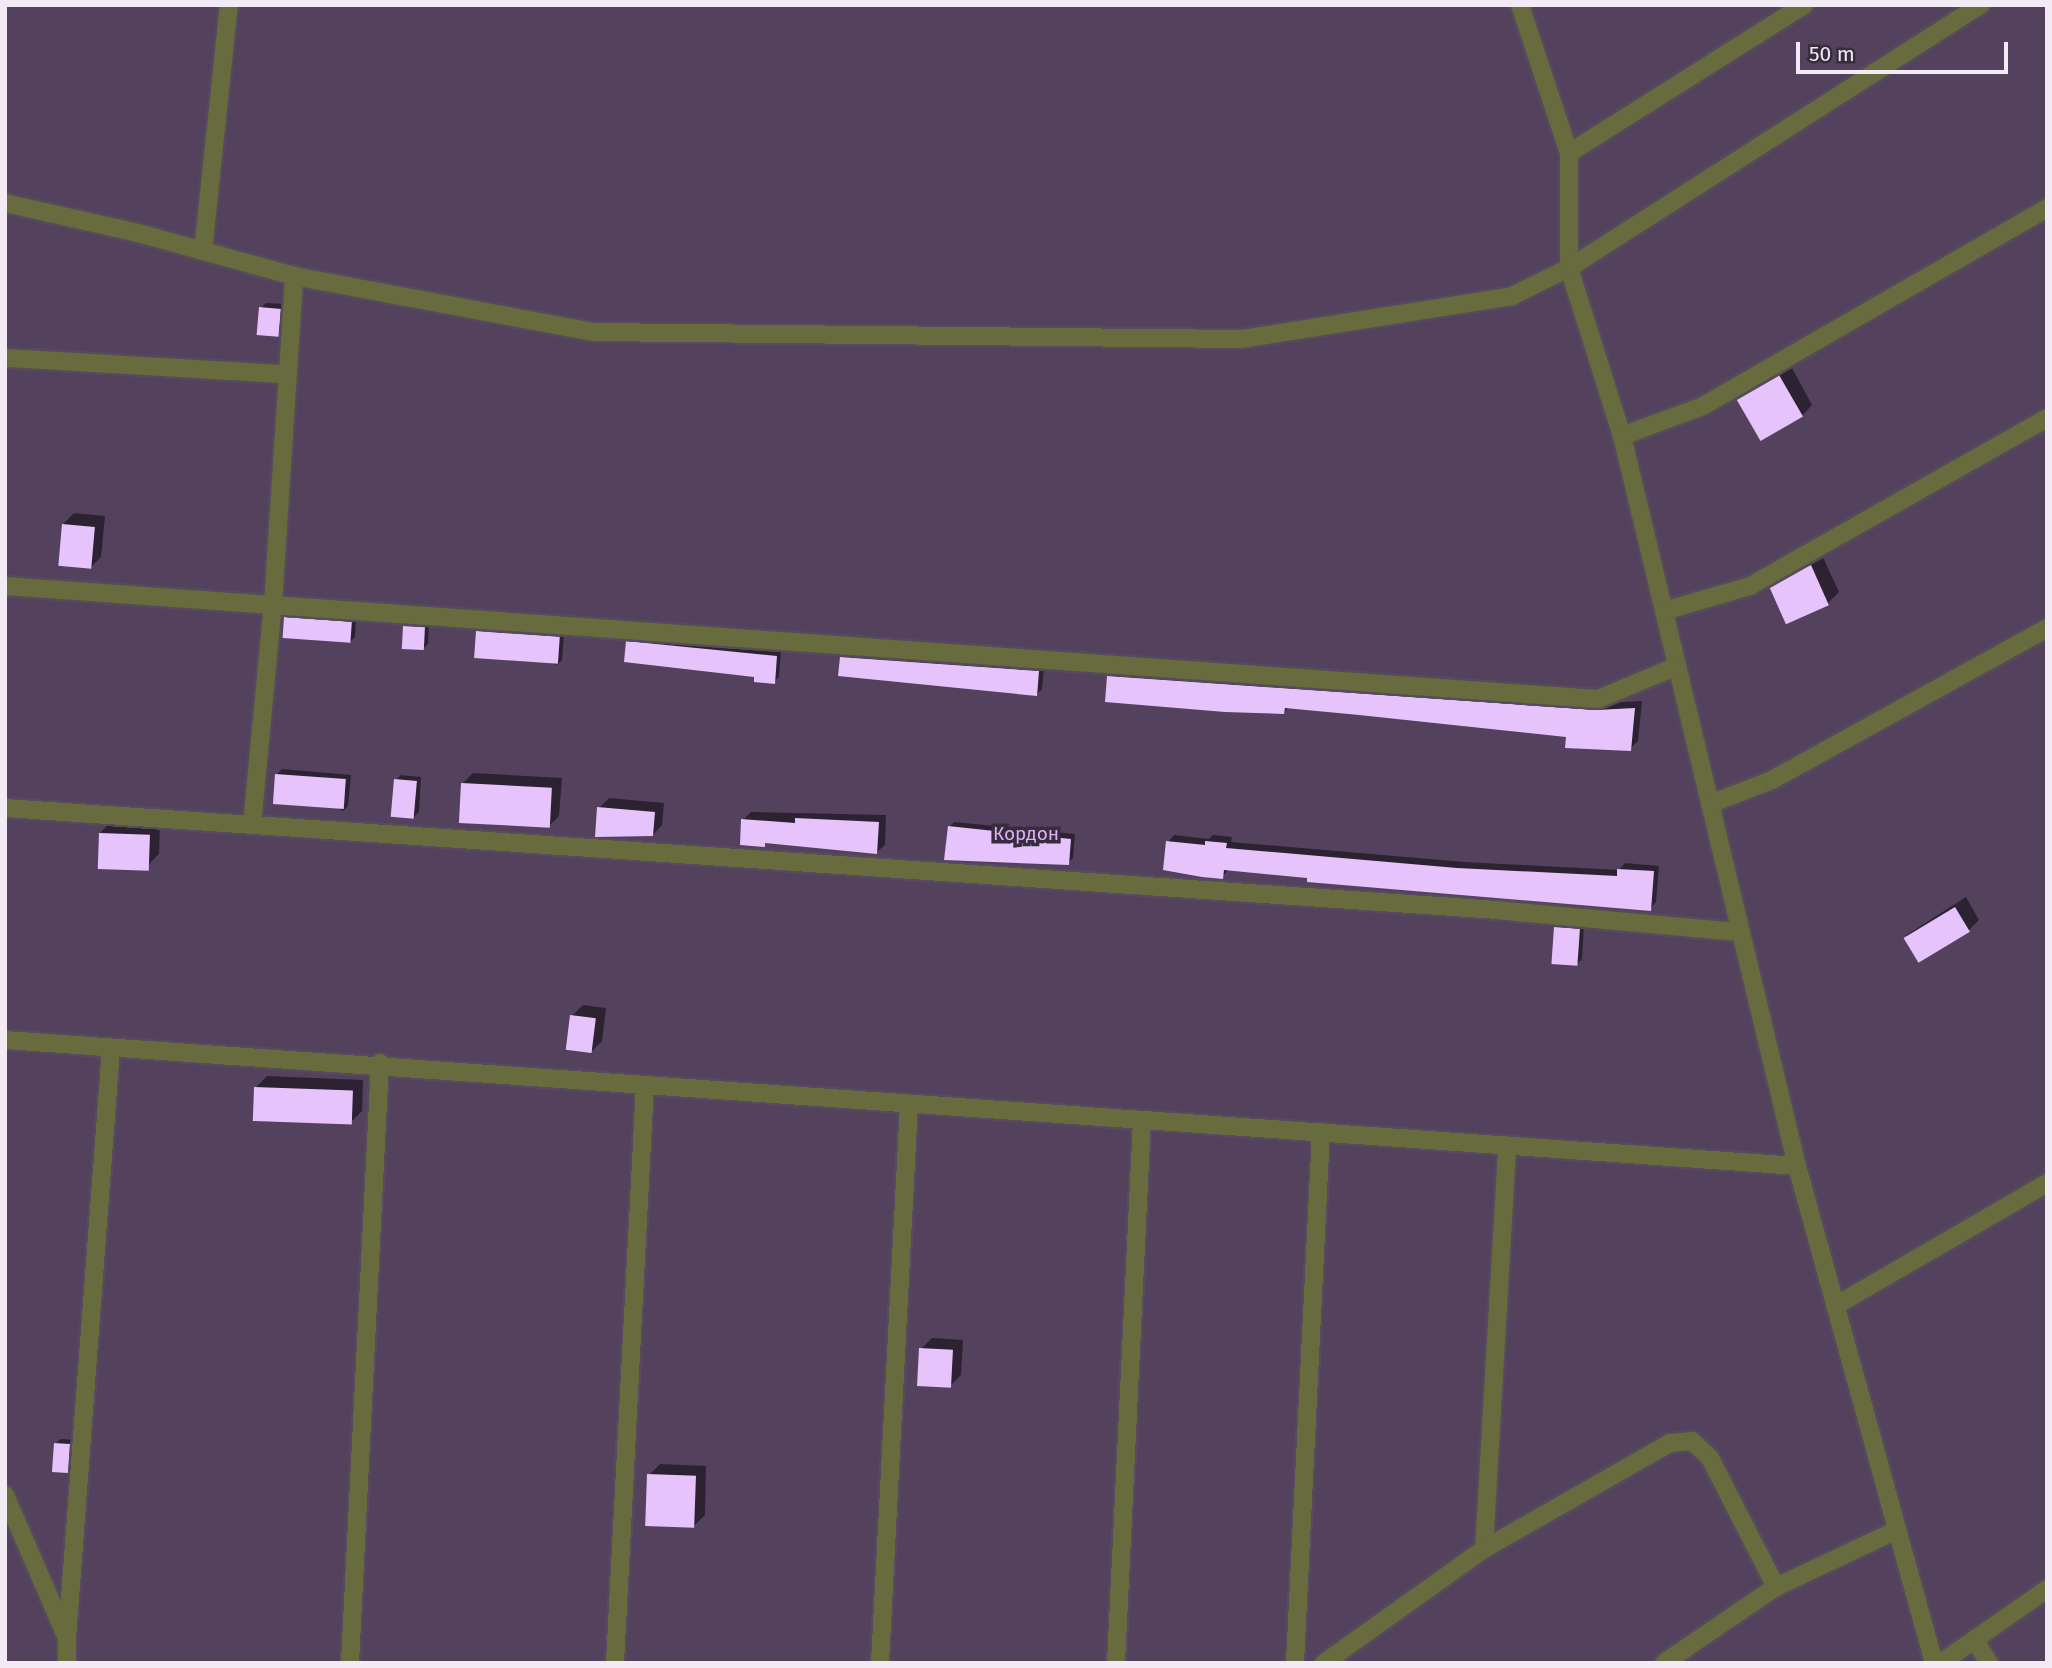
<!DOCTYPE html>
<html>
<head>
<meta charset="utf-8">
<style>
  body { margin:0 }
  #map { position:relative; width:2052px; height:1668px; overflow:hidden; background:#372d3d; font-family:"Fira Sans",sans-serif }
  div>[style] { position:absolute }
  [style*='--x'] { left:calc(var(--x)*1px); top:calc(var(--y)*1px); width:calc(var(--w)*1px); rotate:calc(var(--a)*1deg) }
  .green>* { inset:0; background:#54415e; transform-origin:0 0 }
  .shadow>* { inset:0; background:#0007 }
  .building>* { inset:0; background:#e6c3fa; transform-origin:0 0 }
  .roads { filter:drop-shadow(2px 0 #554b5b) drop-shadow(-2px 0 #554b5b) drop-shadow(0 2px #554b5b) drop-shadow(0 -2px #554b5b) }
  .minor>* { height:18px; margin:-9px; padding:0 9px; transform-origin:9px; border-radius:9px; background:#676b3e }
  span { translate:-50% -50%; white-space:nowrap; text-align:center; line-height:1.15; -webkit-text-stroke:7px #372d3d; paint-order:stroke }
  .park-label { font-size:19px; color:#ddadf8 }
  .frame { position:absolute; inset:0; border:7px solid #f2ebf6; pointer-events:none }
  .scale { position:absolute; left:1796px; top:42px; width:212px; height:32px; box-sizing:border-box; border:4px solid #f2ebf6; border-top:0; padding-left:9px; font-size:21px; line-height:24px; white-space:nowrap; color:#f2ebf6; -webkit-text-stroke:5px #372d3d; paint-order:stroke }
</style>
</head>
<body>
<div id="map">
  <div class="green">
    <div style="left:5px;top:5px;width:2042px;height:1658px"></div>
  </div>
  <div class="shadow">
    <div style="clip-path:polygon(266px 303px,285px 304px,283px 330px,278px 335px,261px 308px)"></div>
    <div style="clip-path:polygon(1791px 366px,1812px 405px,1802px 416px,1739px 400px)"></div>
    <div style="clip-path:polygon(74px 513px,105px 516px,101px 557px,90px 568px,63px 524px)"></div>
    <div style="clip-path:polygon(1822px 555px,1839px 592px,1828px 603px,1789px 622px,1772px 588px)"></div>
    <div style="clip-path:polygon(290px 613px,356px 618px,355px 637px,350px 642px,285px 618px)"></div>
    <div style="clip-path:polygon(410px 621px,429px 623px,428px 644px,423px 649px,405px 626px)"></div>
    <div style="clip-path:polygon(483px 627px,564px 632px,562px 660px,557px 665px,478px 632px)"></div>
    <div style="clip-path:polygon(633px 637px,781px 651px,779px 677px,774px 682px,628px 642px)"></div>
    <div style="clip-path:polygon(846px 652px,1044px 666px,1042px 689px,1037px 694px,841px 657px)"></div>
    <div style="clip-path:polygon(1117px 668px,1606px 703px,1642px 701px,1638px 741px,1630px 749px,1568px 735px,1289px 707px,1284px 712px,1109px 676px)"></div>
    <div style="clip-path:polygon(282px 769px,351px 775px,348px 806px,343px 811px,277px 774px)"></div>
    <div style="clip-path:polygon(473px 773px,562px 778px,559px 816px,548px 827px,462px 784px)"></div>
    <div style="clip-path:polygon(401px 775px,421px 777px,419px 812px,414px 817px,396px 780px)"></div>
    <div style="clip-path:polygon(609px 798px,664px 803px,662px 825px,653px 835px,599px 808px)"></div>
    <div style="clip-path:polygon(751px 812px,886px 815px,885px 845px,877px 852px,768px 841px,764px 845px,743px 820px)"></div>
    <div style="clip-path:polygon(111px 822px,160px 825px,159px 854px,148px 865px,99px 867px,100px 833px)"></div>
    <div style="clip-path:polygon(954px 822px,1075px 834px,1073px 858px,1068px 863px,949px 827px)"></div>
    <div style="clip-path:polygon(1174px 835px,1209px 839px,1213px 835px,1232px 837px,1231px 842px,1464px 862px,1619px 870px,1625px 863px,1659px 866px,1656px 902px,1650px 909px,1229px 869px,1222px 877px,1168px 842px)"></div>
    <div style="clip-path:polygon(1966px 897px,1979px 920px,1968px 931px,1905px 936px)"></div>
    <div style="clip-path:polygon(1560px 922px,1584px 925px,1582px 959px,1577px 964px,1555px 927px)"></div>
    <div style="clip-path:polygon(583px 1005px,606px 1008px,602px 1041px,591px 1052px,572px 1016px)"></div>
    <div style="clip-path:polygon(267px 1076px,363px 1080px,362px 1111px,351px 1122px,256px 1087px)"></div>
    <div style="clip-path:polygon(932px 1338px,963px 1340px,961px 1375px,950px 1386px,921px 1349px)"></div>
    <div style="clip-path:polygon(61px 1439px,74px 1440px,72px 1466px,67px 1471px,55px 1444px)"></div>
    <div style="clip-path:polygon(660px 1464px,706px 1466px,705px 1515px,694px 1526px,649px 1475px)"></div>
  </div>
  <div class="building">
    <div style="left:259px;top:307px;width:22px;height:28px;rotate:5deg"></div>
    <div style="left:1779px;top:375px;width:48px;height:49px;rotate:60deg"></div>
    <div style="left:62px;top:524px;width:33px;height:42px;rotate:5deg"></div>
    <div style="left:1811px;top:565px;width:44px;height:47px;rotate:66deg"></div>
    <div style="left:284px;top:617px;width:68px;height:21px;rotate:4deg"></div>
    <div style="left:403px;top:626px;width:22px;height:23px;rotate:3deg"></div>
    <div style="left:476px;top:631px;width:84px;height:27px;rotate:4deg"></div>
    <div style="clip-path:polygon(626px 641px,777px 656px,775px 684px,754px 682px,754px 677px,624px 662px)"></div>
    <div style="clip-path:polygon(840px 657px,1039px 671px,1037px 696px,838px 676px)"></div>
    <div style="clip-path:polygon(1107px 676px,1597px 710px,1635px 708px,1631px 751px,1565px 748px,1566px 737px,1359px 715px,1285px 708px,1284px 714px,1225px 712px,1105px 702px)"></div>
    <div style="left:275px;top:774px;width:71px;height:30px;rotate:4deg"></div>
    <div style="left:394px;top:779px;width:23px;height:38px;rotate:5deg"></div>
    <div style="left:461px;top:783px;width:91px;height:40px;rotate:3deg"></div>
    <div style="clip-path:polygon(597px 807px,655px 812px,653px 836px,595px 837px)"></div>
    <div style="clip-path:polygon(795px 818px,879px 822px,877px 854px,765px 843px,765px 847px,740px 845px,741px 819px,795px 823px)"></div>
    <div style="clip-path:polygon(948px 826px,1071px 839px,1069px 865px,944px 860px)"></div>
    <div style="left:99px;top:833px;width:51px;height:36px;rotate:2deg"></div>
    <div style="clip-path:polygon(1166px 841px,1205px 845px,1205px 841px,1227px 843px,1226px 848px,1457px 868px,1617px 876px,1617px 869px,1654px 871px,1651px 911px,1307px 882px,1307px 878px,1224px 870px,1223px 879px,1202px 877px,1163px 870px)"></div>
    <div style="left:1955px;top:907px;width:29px;height:60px;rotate:59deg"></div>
    <div style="left:1554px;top:927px;width:26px;height:37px;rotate:4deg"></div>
    <div style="left:570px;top:1015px;width:26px;height:35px;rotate:7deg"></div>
    <div style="left:254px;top:1087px;width:99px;height:34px;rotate:2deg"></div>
    <div style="left:919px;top:1348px;width:34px;height:38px;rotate:3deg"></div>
    <div style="left:54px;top:1443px;width:16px;height:29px;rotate:4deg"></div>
    <div style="left:647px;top:1474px;width:49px;height:52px;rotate:2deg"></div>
  </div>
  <div class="roads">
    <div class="minor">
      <div style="--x:1520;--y:5;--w:156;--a:71.7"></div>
      <div style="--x:1569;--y:153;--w:115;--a:90"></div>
      <div style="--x:1569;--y:268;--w:176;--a:72.5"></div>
      <div style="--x:1622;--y:436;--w:751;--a:76.52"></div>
      <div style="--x:1797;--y:1166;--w:516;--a:74.59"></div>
      <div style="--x:1569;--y:153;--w:278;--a:-32.2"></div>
      <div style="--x:5;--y:203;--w:136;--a:12.7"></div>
      <div style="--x:138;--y:233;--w:162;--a:15.4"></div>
      <div style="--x:294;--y:276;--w:304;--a:10.6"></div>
      <div style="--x:593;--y:332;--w:649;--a:0.62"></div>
      <div style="--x:1242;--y:339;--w:273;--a:-9"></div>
      <div style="--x:1512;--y:296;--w:64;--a:-26.2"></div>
      <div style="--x:1569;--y:268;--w:489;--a:-32.6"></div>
      <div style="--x:203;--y:251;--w:247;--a:-84"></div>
      <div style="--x:5;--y:358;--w:281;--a:3.3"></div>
      <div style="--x:1622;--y:436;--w:86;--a:-20.3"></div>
      <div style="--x:1703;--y:406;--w:397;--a:-29.9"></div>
      <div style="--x:5;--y:586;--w:1597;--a:4.06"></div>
      <div style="--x:1598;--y:699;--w:83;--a:-22.6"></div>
      <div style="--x:1664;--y:611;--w:90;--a:-16.2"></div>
      <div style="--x:1750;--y:586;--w:341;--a:-29.5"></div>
      <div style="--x:1710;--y:804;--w:66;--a:-21.2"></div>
      <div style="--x:1772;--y:780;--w:314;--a:-28.9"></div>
      <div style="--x:5;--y:808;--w:1494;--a:3.91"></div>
      <div style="--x:1496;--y:910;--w:245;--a:5.2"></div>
      <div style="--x:252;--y:825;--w:222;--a:-84.6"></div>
      <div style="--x:273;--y:604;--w:329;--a:-86.3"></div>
      <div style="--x:5;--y:1040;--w:1796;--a:4.02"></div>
      <div style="--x:1835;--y:1306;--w:245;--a:-30.1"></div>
      <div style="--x:5;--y:1495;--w:156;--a:66.6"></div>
      <div style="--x:67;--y:1638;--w:25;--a:90"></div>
      <div style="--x:1484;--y:1549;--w:401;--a:-86.7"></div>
      <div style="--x:67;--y:1638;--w:592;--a:-85.73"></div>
      <div style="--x:1976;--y:1642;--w:25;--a:58"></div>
      <div style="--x:350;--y:1663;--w:601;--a:-87.14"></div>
      <div style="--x:615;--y:1663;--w:579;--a:-87.03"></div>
      <div style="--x:880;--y:1663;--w:560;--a:-87.03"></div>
      <div style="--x:1116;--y:1663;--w:544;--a:-87.26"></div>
      <div style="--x:1295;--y:1663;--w:532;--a:-87.2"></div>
      <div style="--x:1324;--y:1663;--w:196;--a:-35.5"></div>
      <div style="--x:1484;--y:1549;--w:214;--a:-29.7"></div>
      <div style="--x:1670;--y:1443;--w:22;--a:-5"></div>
      <div style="--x:1692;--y:1441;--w:25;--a:43"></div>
      <div style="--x:1710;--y:1458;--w:145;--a:62.9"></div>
      <div style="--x:1664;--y:1663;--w:135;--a:-34.2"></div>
      <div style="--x:1776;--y:1587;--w:132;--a:-25.2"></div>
      <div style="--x:1941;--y:1663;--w:129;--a:-34.9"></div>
    </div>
  </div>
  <div class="park-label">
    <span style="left:1026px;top:834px">Кордон</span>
  </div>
  <div class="frame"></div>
  <div class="scale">50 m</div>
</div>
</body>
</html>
